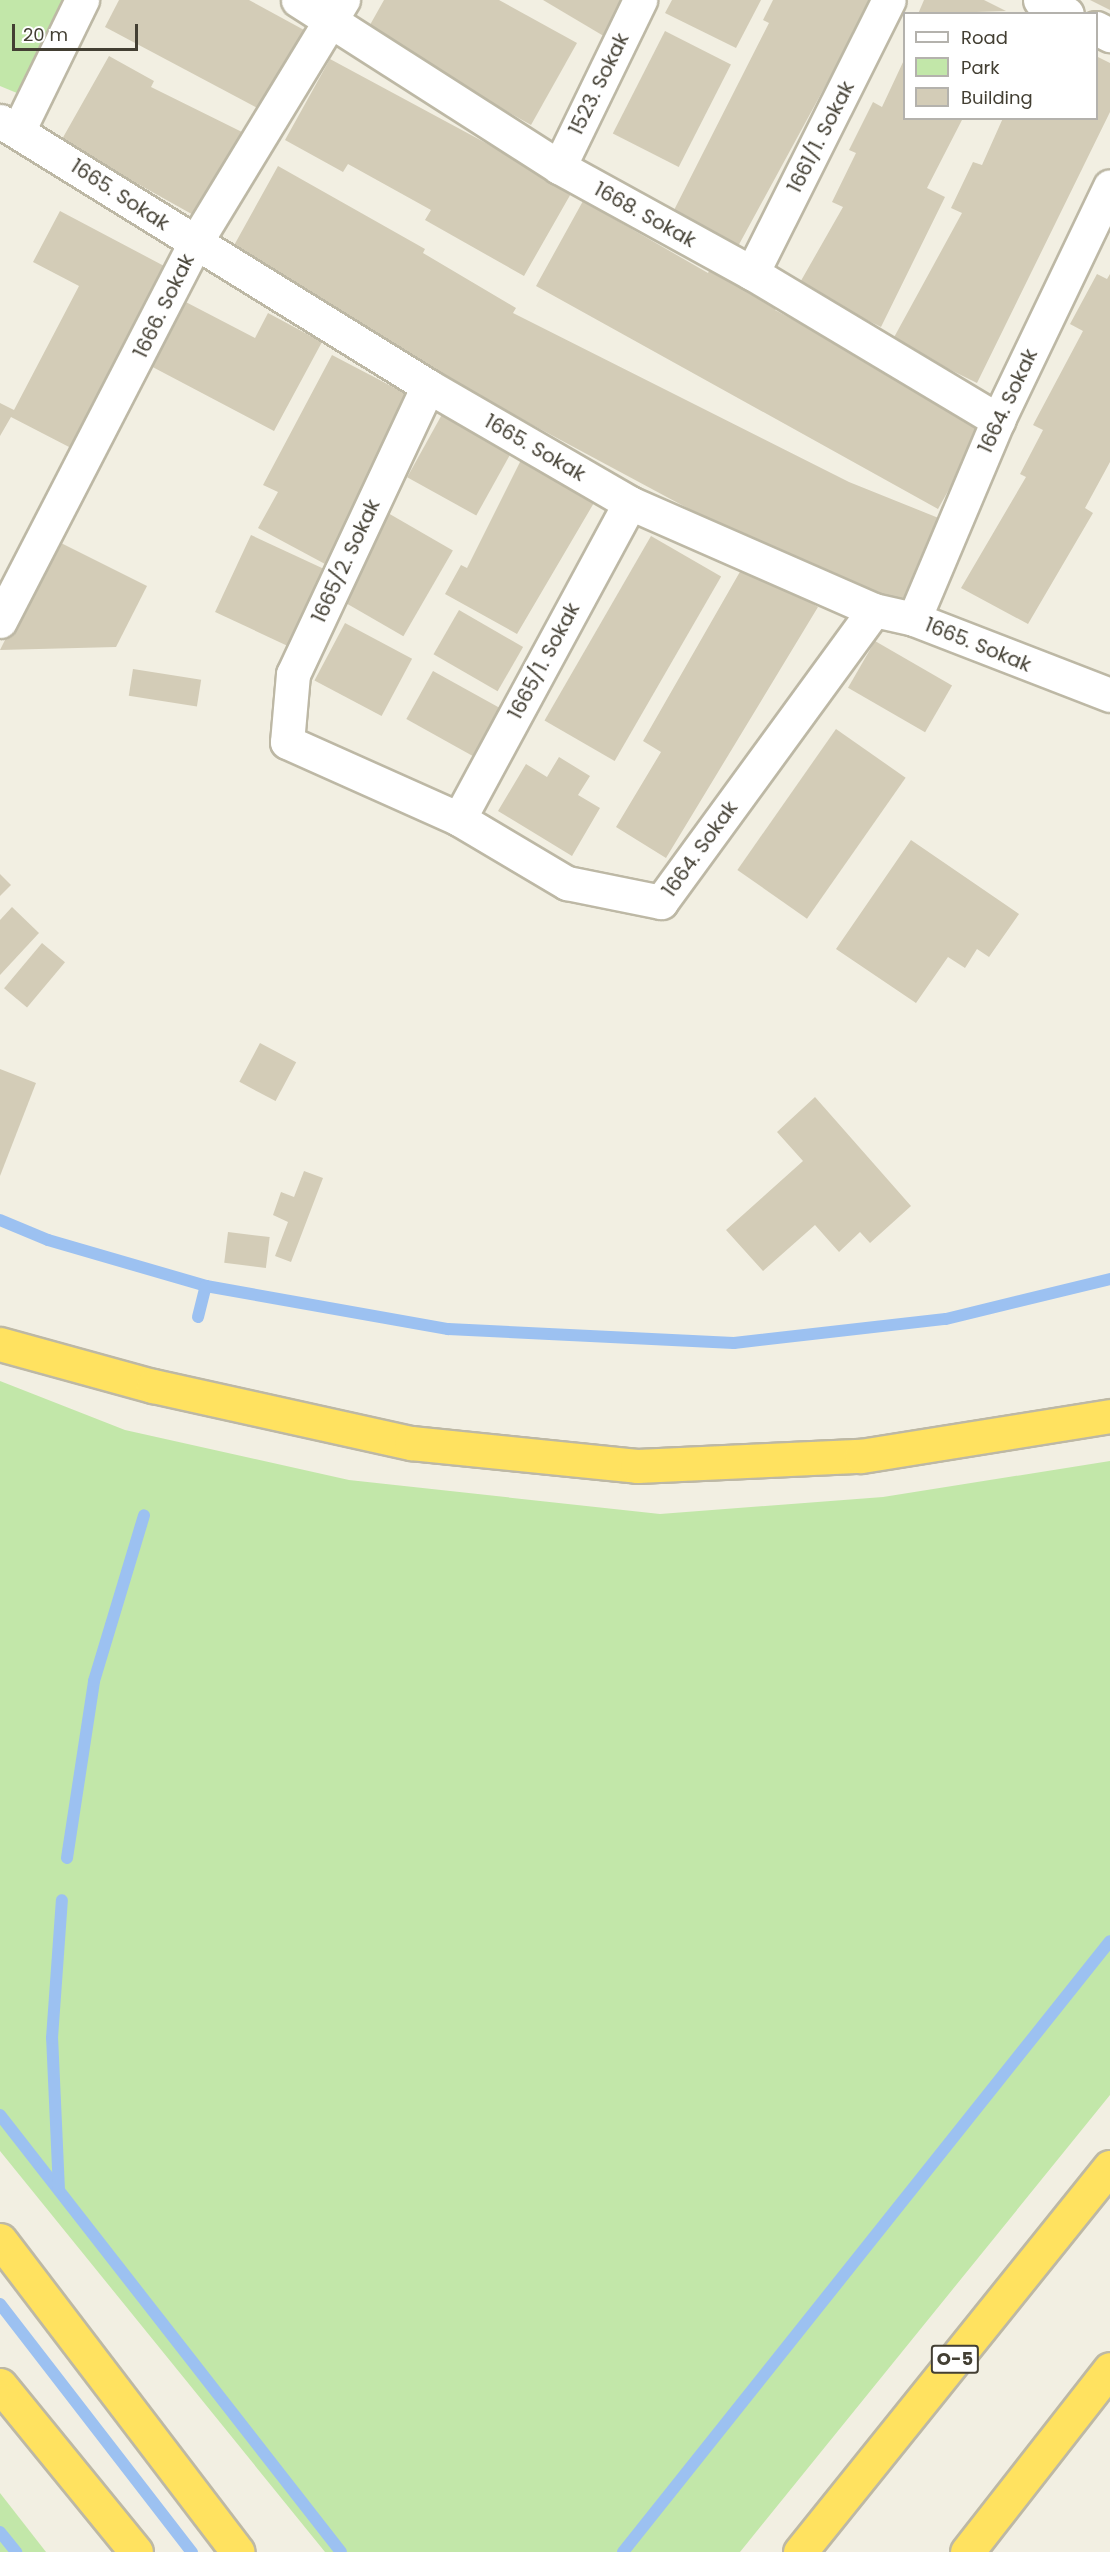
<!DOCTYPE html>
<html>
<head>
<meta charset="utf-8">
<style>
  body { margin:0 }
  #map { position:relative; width:1110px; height:2552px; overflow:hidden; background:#f2efe2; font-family:Poppins,sans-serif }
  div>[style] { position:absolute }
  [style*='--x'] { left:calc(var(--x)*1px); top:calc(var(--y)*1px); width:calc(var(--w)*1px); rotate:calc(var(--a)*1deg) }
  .green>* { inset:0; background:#c2e7a9 }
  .stream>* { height:12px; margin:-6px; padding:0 6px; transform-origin:6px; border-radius:6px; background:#9cc1f1 }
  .building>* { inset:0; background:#d3ccb7; transform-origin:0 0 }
  .roads { filter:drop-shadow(2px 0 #bdb8a5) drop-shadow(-2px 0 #bdb8a5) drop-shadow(0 2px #bdb8a5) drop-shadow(0 -2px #bdb8a5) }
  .street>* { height:33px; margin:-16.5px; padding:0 16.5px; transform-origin:16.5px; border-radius:16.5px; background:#fff }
  .highway>* { height:33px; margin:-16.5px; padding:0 16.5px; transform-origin:16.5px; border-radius:16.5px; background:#ffe260 }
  span { translate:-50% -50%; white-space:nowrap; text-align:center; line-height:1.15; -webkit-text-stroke:6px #fff; paint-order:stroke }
  .shield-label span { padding:2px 4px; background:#fff; border:2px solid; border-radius:4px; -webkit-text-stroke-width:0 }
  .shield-label { font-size:18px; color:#433f33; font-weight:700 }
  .street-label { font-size:20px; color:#433f33 }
  .legend { position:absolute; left:903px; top:12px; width:195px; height:108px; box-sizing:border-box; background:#fff; border:2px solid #b4b2ad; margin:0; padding:8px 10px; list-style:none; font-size:18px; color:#433f33 }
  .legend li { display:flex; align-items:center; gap:12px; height:30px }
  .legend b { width:30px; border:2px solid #b4b2ad }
  .scale { position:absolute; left:12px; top:24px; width:126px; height:27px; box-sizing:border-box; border:3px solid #433f33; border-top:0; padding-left:8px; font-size:18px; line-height:21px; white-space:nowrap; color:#433f33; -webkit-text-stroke:4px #fff; paint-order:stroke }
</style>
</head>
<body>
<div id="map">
  <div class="green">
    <div style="clip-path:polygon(0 0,71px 0,29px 98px,0 86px)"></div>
    <div style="clip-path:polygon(0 1381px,125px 1430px,349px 1480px,660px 1514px,883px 1497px,1110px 1461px,1110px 2095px,740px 2552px,325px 2552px,0 2151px)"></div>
    <div style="clip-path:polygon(0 2493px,46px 2552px,0 2552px)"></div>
  </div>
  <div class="stream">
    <div style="--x:0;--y:1220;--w:52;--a:22.6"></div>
    <div style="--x:48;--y:1240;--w:165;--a:16.2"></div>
    <div style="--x:206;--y:1286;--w:246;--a:10.1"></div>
    <div style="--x:448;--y:1329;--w:286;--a:2.8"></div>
    <div style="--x:734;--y:1343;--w:213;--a:-6.5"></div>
    <div style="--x:946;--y:1319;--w:169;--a:-13.7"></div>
    <div style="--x:198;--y:1317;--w:32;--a:-76"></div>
    <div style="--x:67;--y:1858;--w:179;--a:-81.3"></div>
    <div style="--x:94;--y:1681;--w:173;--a:-73.2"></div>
    <div style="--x:0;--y:2115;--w:554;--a:52.03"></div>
    <div style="--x:59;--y:2190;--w:152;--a:-92.6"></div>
    <div style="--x:52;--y:2038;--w:138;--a:-85.9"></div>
    <div style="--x:0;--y:2304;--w:314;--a:52.3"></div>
    <div style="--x:0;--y:2532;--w:26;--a:51"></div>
    <div style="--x:623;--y:2552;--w:781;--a:-51.44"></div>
  </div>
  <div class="building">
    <div style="clip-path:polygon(119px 0,249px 0,304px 30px,261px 110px,105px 27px)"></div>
    <div style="clip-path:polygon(384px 0,499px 0,577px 43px,531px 125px,366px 32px)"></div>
    <div style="clip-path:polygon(543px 0,629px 0,607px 38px)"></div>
    <div style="clip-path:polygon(672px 0,761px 0,736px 48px,665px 13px)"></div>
    <div style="clip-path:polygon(773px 0,872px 0,736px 250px,671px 216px,769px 23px,763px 20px)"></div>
    <div style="clip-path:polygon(924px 0,984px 0,1006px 11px,918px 14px)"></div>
    <div style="clip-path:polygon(1090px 0,1110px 0,1110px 10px)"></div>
    <div style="left:665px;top:31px;width:74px;height:115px;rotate:27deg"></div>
    <div style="clip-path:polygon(109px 56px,154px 81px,151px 87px,244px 133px,197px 217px,61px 141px)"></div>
    <div style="clip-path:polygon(1096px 56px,1110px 63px,1110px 112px,977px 383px,892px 341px,962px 213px,951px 208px,973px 162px,982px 165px,1003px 118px,1096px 118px)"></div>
    <div style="clip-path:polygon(330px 59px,573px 190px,524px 276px,425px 220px,431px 210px,348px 164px,343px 172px,285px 140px)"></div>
    <div style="clip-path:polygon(904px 60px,904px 118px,963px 118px,927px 188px,945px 197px,881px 327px,798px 286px,843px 207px,832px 202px,856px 153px,849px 150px,873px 102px,882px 107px)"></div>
    <div style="clip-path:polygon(278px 166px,425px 249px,423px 253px,516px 308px,513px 313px,849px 482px,946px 521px,902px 606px,801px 569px,430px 370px,331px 305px,232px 249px)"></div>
    <div style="clip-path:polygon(583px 201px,708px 273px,712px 265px,779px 303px,775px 310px,986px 423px,938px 509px,536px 286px)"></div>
    <div style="clip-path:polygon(60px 211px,166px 267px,71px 448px,11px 417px,0 436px,0 403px,14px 410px,79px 286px,33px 262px)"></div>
    <div style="clip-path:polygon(1097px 274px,1107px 279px,1110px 274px,1110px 462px,1085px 508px,1093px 513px,1028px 624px,961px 588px,1026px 477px,1020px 474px,1043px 430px,1033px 425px,1083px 331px,1070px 324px)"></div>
    <div style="clip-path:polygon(180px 299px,255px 338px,268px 313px,322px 342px,274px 431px,145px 363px)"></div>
    <div style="clip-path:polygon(332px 355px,414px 398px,325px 564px,258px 528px,278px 492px,263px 485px)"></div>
    <div style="left:445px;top:409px;width:79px;height:78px;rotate:29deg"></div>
    <div style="clip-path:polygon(524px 454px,598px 496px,517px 634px,445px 594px,461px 565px,467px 568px)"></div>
    <div style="left:381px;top:509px;width:83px;height:99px;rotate:30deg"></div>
    <div style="left:251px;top:535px;width:89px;height:85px;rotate:25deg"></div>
    <div style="left:651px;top:536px;width:81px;height:213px;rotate:30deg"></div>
    <div style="clip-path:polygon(55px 540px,147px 586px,116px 647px,0 650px)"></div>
    <div style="clip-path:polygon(745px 563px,818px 607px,666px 858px,616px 827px,661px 752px,643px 741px)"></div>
    <div style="left:459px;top:610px;width:74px;height:51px;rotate:30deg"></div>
    <div style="left:345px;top:623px;width:76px;height:65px;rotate:28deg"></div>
    <div style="left:875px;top:641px;width:89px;height:54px;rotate:30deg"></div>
    <div style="left:133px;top:669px;width:69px;height:27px;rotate:9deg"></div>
    <div style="left:433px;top:671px;width:79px;height:55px;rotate:29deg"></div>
    <div style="left:836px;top:729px;width:85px;height:172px;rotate:35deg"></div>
    <div style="clip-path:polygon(559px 757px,590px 776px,578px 795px,600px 808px,572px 856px,498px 811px,526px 764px,547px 777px)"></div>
    <div style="clip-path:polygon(911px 840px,1019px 914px,989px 957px,977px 949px,965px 968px,948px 957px,916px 1003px,836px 949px)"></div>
    <div style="clip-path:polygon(0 874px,11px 885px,0 896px)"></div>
    <div style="clip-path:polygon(12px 907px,39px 933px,0 975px,0 920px)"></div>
    <div style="left:42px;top:943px;width:30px;height:59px;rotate:40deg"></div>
    <div style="left:260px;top:1043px;width:41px;height:44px;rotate:28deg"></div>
    <div style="clip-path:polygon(0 1069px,36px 1083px,0 1176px)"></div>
    <div style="clip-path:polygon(815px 1097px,911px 1206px,870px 1243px,860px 1232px,839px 1252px,815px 1225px,763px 1271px,726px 1230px,803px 1161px,777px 1132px)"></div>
    <div style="clip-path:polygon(304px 1171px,323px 1178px,291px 1262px,275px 1256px,288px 1222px,273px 1215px,281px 1192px,294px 1197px)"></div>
    <div style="left:228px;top:1232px;width:42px;height:31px;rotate:7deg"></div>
  </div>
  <div class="roads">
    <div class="street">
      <div style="--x:298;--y:0;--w:310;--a:32.6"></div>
      <div style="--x:559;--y:167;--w:220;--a:28.8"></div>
      <div style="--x:752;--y:273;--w:287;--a:30.9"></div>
      <div style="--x:1040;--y:0;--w:30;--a:27"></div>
      <div style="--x:1096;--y:28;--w:16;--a:27"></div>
      <div style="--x:0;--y:121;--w:503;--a:31.76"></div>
      <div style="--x:428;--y:386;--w:233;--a:30.1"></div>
      <div style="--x:630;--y:503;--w:266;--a:23.7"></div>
      <div style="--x:874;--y:610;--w:41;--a:12.7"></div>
      <div style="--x:914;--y:619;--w:210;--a:21.2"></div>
      <div style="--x:19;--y:129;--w:144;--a:-64"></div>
      <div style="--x:559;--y:167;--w:186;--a:-64.1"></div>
      <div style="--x:752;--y:273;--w:305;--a:-63.4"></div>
      <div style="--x:428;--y:386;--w:318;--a:115.1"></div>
      <div style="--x:293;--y:674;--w:68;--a:95"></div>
      <div style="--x:287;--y:742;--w:188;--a:24.1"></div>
      <div style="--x:459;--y:819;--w:126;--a:30.7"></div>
      <div style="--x:567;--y:883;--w:96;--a:11.4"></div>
      <div style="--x:661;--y:902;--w:361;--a:-53.9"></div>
      <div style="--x:914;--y:619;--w:216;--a:-67.1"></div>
      <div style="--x:998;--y:420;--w:259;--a:-64.4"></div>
      <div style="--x:0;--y:621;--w:425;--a:-62.7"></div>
      <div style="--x:195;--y:243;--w:285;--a:-58.7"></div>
      <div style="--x:459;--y:819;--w:359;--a:-61.6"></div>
    </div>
    <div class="highway">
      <div style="--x:0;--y:1344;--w:159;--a:15.4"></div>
      <div style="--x:153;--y:1386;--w:264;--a:12.5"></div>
      <div style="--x:411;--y:1443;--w:227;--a:5.8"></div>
      <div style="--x:637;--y:1466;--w:224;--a:-2.6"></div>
      <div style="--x:861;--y:1456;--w:252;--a:-9.1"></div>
      <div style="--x:0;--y:2240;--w:392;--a:52.7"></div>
      <div style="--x:0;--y:2385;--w:215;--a:50.8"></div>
      <div style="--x:800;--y:2552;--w:494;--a:-51.2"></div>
      <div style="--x:967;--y:2552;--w:232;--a:-52"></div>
    </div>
  </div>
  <div class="shield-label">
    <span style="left:955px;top:2359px">O-5</span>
  </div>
  <div class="street-label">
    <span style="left:599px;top:84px;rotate:-64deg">1523. Sokak</span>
    <span style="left:821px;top:137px;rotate:-63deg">1661/1. Sokak</span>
    <span style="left:120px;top:195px;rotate:33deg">1665. Sokak</span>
    <span style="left:645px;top:215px;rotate:29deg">1668. Sokak</span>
    <span style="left:164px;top:306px;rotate:-64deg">1666. Sokak</span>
    <span style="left:1008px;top:401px;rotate:-65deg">1664. Sokak</span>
    <span style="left:535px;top:448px;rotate:30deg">1665. Sokak</span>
    <span style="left:346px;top:561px;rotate:-65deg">1665/2. Sokak</span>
    <span style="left:978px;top:645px;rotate:22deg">1665. Sokak</span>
    <span style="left:544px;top:661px;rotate:-62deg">1665/1. Sokak</span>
    <span style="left:700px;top:849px;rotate:-54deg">1664. Sokak</span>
  </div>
  <ul class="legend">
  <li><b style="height:8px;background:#fff"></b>Road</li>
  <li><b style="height:16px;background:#c2e7a9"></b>Park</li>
  <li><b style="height:16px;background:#d3ccb7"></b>Building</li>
  </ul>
  <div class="scale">20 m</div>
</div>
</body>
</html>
